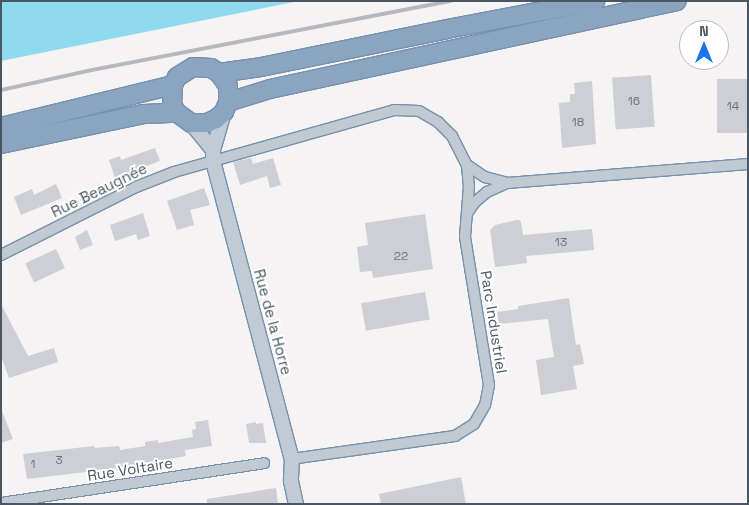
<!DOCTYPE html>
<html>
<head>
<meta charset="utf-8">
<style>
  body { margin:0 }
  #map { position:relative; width:749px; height:505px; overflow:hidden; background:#f5f3f3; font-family:"Space Grotesk",sans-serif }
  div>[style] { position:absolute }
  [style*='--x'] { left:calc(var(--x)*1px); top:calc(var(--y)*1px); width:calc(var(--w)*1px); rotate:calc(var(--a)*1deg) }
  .water>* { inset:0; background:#90daee }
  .building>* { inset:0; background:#cdcfd5; transform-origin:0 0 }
  .roads { filter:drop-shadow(1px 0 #7690ad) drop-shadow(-1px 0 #7690ad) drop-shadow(0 1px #7690ad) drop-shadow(0 -1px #7690ad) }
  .street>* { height:10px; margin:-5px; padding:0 5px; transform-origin:5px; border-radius:5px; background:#c1cad2 }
  .secondary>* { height:14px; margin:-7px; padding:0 7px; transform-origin:7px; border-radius:7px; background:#c1cbd6 }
  .highway>* { height:18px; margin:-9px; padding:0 9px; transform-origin:9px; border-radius:9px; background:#8ba5c1 }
  .rail>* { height:4px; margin:-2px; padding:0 2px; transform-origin:2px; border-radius:2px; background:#b5b8bd }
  span { translate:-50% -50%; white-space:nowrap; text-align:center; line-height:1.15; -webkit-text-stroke:4px #fff; paint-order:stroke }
  .number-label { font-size:12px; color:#6b747e }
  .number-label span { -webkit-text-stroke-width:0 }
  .street-label { font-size:15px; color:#4a5661 }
  .frame { position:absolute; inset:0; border:2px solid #4a5661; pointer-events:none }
  .north { position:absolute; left:679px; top:20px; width:50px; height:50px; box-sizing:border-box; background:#fff; border:1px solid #b7bbc0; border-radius:50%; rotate:0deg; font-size:14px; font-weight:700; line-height:20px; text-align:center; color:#4a5661 }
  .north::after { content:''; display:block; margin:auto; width:18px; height:22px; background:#1a73e8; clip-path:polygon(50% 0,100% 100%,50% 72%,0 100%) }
</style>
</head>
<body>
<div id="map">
  <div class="water">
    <div style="clip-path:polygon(1px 1px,299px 1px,1px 61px)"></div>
  </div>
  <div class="building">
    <div style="left:651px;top:75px;width:52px;height:39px;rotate:86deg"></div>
    <div style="left:748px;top:79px;width:54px;height:31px;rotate:90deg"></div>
    <div style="clip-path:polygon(592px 81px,596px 144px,562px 148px,559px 103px,570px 102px,570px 94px,575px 94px,574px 83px)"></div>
    <div style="clip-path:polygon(155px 148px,160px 161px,115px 178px,109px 160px,120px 156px,121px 160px)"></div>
    <div style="clip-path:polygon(251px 158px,253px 164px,273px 158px,281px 185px,270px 188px,267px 176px,240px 185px,233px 162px)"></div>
    <div style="clip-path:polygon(56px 184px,62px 198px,21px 215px,14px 197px,32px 189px,34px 195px)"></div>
    <div style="clip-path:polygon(204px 188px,210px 205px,190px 210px,194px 225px,177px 230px,167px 201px)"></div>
    <div style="clip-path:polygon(143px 213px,150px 236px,138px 240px,136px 234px,115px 241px,110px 225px)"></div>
    <div style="clip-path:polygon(425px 214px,433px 269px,373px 278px,372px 271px,360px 272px,357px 247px,368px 245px,365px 223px)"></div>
    <div style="clip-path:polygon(516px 220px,520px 220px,521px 223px,523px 235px,592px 229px,594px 250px,526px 256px,527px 263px,495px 267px,490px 230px,495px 225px)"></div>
    <div style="clip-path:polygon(87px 230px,93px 245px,80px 250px,75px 237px)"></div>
    <div style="left:56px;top:249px;width:21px;height:34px;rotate:65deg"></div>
    <div style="left:425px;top:292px;width:28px;height:65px;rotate:80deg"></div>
    <div style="clip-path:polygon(569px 298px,576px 345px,580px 344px,584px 364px,573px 366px,577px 389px,541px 395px,536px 360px,554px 357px,548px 319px,499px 324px,497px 312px,518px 309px,518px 306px)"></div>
    <div style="clip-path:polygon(1px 304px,28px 356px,54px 348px,58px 362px,9px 378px,1px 356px)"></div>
    <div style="clip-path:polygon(1px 409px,13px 439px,1px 443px)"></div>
    <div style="clip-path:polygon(208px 420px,212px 446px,185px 450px,186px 456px,112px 469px,27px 479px,23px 454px,94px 446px,95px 448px,119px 446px,120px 450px,145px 446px,145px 442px,158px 440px,158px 443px,193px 437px,192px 430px,196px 429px,195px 422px)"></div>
    <div style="clip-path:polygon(256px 422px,256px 424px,263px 423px,266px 443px,249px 443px,246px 424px)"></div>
    <div style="clip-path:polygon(461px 477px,466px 504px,381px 504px,379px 494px)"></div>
    <div style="clip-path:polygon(276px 488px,278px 504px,207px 504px,207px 499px)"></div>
  </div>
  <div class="roads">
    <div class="street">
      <div style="--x:467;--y:165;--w:22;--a:34"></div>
      <div style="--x:485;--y:177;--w:23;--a:15"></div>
      <div style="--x:468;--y:212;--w:12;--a:-55"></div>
      <div style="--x:475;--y:202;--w:16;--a:-40"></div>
      <div style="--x:487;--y:192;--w:22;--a:-24"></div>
      <div style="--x:507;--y:183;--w:242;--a:-4.5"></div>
      <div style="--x:1;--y:255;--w:151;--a:-26.7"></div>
      <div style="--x:136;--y:187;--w:41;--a:-21.5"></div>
      <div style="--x:174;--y:172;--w:229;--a:-15.7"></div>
      <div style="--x:394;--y:110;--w:25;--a:2"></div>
      <div style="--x:419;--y:111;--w:22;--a:30"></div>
      <div style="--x:438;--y:122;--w:20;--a:45"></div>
      <div style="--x:452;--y:136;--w:33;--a:63"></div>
      <div style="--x:467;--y:165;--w:21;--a:85"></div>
      <div style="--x:469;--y:186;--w:51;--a:94.5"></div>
      <div style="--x:465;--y:237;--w:150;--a:80.8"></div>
      <div style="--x:489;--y:385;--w:20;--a:101"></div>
      <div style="--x:485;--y:405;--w:22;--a:120"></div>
      <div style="--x:474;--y:424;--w:22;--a:148"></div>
      <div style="--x:455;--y:436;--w:165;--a:172"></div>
      <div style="--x:1;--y:503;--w:266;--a:-8.6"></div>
    </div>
    <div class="secondary">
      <div style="--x:224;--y:112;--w:40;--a:106"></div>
      <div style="--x:213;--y:150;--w:11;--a:90"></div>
      <div style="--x:213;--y:161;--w:308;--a:75.2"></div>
      <div style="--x:292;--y:459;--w:22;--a:93"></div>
      <div style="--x:291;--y:481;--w:24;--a:78"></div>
      <div style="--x:191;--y:123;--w:35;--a:51"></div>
    </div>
    <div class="highway">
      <div style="--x:219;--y:73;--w:42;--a:-8.1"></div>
      <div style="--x:261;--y:67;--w:190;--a:-11.5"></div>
      <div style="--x:447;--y:29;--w:151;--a:-10.7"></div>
      <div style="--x:228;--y:102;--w:44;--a:-17.2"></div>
      <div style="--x:270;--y:89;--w:416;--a:-12.2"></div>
      <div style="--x:1;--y:127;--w:177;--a:-13.7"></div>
      <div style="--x:173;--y:85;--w:9;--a:-63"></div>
      <div style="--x:177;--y:77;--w:19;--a:-32"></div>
      <div style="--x:193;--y:67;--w:18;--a:3"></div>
      <div style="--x:211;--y:68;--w:9;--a:32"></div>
      <div style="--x:219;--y:73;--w:16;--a:55"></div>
      <div style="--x:228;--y:86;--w:16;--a:90"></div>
      <div style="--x:228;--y:102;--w:11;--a:112"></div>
      <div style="--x:224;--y:112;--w:11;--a:139"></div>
      <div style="--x:216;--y:119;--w:10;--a:156"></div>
      <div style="--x:207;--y:123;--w:16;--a:180"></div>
      <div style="--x:191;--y:123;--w:17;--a:-144"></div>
      <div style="--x:177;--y:113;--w:9;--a:-122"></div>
      <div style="--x:172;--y:105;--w:20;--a:-87"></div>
      <div style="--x:1;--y:144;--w:145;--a:-11.9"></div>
      <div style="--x:143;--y:114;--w:34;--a:-2"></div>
    </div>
  </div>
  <div class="rail">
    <div style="--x:1;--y:90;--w:93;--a:-12.4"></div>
    <div style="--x:92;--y:70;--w:365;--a:-10.9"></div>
  </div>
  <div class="number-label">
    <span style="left:634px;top:102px">16</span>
    <span style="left:733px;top:107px">14</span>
    <span style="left:578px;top:123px">18</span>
    <span style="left:561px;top:243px">13</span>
    <span style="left:401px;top:257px">22</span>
    <span style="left:59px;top:461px">3</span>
    <span style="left:33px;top:465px">1</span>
  </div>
  <div class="street-label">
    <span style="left:99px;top:190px;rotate:-26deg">Rue Beaugnée</span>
    <span style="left:273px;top:322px;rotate:75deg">Rue de la Horre</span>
    <span style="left:494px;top:322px;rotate:81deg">Parc Industriel</span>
    <span style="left:130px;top:469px;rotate:-9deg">Rue Voltaire</span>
  </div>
  <div class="frame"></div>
  <div class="north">N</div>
</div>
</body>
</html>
